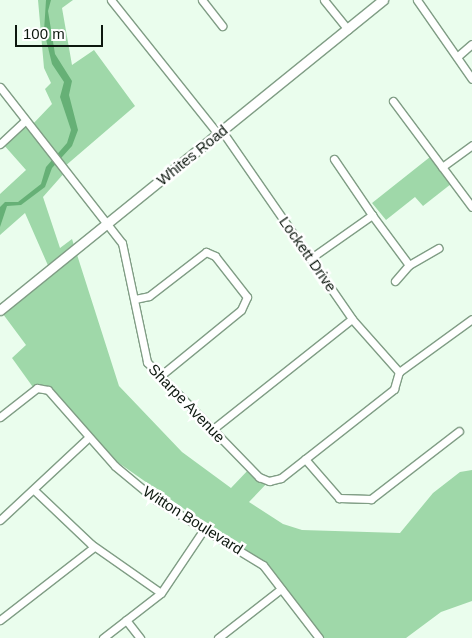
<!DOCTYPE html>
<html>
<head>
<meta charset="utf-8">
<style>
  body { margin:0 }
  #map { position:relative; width:472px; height:638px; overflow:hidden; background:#eafded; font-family:Helvetica,sans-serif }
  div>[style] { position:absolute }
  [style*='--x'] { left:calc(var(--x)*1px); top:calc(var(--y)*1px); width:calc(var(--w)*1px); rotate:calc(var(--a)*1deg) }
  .green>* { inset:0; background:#9fd8a9 }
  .water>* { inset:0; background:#66b076 }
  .roads { filter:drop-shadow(1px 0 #809d85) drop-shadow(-1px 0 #809d85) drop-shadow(0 1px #809d85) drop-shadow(0 -1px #809d85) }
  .minor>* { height:7px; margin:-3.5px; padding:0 3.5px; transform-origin:3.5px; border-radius:3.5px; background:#fff }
  .tertiary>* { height:9px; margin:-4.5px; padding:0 4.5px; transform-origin:4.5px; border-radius:4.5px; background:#fff }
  span { translate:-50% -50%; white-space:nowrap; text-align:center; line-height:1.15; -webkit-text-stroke:5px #fff; paint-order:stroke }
  .street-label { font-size:15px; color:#0d180f }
  .scale { position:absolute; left:15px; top:25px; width:88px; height:22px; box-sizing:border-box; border:2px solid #0d180f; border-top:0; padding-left:6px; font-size:15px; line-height:18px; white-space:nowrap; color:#0d180f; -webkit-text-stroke:4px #fff; paint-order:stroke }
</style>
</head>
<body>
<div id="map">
  <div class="green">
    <div style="clip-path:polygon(38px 0,73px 0,62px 8px,72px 65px,94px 50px,135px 106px,64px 167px,66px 171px,43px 197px,60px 248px,72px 239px,119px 386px,182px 452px,231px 488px,250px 468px,269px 481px,249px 502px,283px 524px,302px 530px,400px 533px,433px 493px,460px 472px,472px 470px,472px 601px,441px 612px,406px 638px,319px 638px,261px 563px,116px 461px,51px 389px,35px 390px,12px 358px,26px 345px,0 310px,50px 270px,25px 213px,0 235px,0 194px,26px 170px,3px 144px,27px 121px,31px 126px,52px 104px,45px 89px,51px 83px,44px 68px)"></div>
    <div style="clip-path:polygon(430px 157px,451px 184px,423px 206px,415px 197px,386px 220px,372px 203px)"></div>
  </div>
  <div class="water">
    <div style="clip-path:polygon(46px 0,51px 0,48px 11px,55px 54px,72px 81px,69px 95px,78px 130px,72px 146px,52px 168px,45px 187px,21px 205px,7px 206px,0 227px,0 207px,5px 202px,18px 202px,41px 184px,46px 167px,67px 143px,71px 130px,60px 97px,64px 82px,52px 64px,44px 31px)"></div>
  </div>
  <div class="roads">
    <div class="minor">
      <div style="--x:111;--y:0;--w:171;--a:51.4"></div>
      <div style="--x:202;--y:0;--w:33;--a:52"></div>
      <div style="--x:324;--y:0;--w:38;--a:51"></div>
      <div style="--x:417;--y:0;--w:96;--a:55.2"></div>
      <div style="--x:458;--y:56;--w:18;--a:-41"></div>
      <div style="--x:0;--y:87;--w:198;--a:52"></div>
      <div style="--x:122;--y:243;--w:122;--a:78.1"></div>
      <div style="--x:147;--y:362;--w:161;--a:45.8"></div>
      <div style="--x:259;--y:477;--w:11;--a:22"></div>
      <div style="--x:269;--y:481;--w:12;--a:-14"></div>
      <div style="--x:281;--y:478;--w:144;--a:-38.2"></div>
      <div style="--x:394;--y:389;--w:18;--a:-74"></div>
      <div style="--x:393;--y:101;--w:132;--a:53.3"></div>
      <div style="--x:222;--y:131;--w:229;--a:55.3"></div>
      <div style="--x:352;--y:319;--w:71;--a:48.4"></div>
      <div style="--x:0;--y:144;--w:35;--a:-43"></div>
      <div style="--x:334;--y:159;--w:68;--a:55.8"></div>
      <div style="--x:442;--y:167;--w:37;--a:-36"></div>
      <div style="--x:311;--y:258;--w:75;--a:-35.2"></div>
      <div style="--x:372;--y:215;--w:62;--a:53.5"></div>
      <div style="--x:395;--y:281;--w:21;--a:-49"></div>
      <div style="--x:409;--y:265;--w:34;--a:-30"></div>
      <div style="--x:135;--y:299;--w:14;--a:-12"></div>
      <div style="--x:149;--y:296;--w:72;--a:-37.7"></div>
      <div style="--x:206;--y:252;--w:10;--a:24"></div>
      <div style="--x:215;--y:256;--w:52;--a:52"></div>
      <div style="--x:247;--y:297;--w:14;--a:115"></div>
      <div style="--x:241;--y:310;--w:104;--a:140.8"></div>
      <div style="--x:399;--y:372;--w:90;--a:-36"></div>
      <div style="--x:0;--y:417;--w:47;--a:-38.1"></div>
      <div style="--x:37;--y:388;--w:11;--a:10"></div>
      <div style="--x:48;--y:390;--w:101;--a:48.6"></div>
      <div style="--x:115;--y:466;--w:53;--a:39.7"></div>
      <div style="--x:156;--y:500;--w:125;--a:31.3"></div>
      <div style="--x:263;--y:565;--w:92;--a:52.5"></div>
      <div style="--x:213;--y:429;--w:177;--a:-38.4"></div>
      <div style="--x:305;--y:459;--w:52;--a:48.9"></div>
      <div style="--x:339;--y:498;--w:32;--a:2"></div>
      <div style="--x:371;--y:499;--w:111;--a:-37.7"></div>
      <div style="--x:34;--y:490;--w:79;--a:43.5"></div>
      <div style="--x:91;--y:544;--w:85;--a:35"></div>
      <div style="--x:0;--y:520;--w:120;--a:-43"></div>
      <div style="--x:0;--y:620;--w:119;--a:-37.8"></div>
      <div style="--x:126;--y:620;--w:23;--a:52"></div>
      <div style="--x:103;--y:638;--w:73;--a:-37.8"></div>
      <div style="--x:161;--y:593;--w:77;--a:-56.1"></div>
      <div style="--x:218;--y:638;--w:80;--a:-37.9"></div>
    </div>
    <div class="tertiary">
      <div style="--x:0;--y:310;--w:493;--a:-39"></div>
    </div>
  </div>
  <div class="street-label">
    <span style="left:192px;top:155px;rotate:-39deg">Whites Road</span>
    <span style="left:308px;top:254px;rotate:55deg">Lockett Drive</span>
    <span style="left:187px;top:403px;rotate:46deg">Sharpe Avenue</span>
    <span style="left:193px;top:520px;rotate:32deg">Witton Boulevard</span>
  </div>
  <div class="scale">100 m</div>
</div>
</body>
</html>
